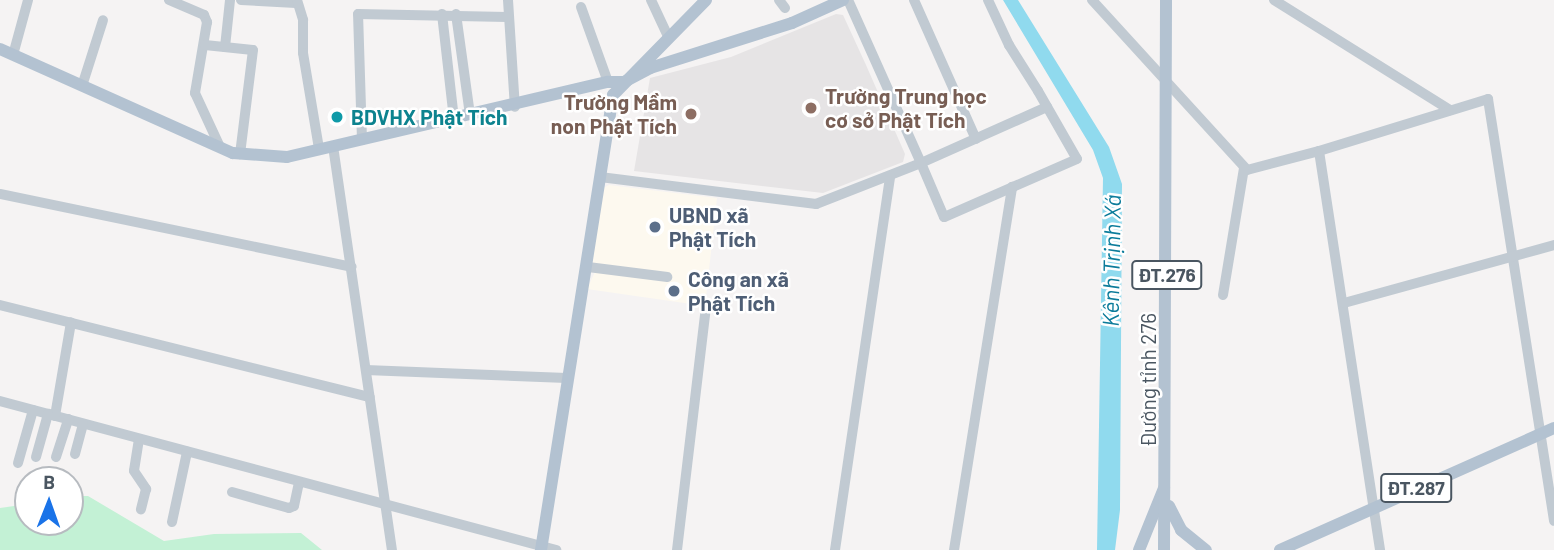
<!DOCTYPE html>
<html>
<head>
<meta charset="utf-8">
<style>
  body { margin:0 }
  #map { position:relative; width:1554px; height:550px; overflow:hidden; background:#f5f3f3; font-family:Barlow,sans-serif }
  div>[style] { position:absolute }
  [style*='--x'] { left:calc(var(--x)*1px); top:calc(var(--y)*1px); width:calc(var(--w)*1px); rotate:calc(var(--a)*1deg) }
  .commercial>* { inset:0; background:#fdf9ef }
  .education>* { inset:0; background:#e6e4e5 }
  .green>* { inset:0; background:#c3f1d5 }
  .water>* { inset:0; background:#90daee }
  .minor>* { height:10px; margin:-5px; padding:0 5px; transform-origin:5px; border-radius:5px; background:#c1cad2 }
  .major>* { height:12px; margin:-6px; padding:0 6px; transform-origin:6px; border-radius:6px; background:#b3c2d1 }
  .dots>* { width:19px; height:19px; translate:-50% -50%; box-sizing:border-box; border:4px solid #fff; border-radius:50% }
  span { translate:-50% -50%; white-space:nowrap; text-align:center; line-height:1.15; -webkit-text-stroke:5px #fff; paint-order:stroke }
  .shield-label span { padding:2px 5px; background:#fff; border:2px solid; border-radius:5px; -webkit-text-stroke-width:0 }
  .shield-label { font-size:19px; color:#4a5661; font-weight:700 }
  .education-label { font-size:21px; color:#785e54; font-weight:700 }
  .left { translate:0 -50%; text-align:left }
  .right { translate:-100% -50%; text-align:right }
  .culture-label { font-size:21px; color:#0d838f; font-weight:700 }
  .service-label { font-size:21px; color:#4e5e75; font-weight:700 }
  .street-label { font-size:21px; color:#4a5661 }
  .water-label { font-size:23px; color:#0c7c9b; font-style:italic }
  .north { position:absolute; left:14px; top:466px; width:70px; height:70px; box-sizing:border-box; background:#fff; border:2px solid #b7bbc0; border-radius:50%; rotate:1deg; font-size:19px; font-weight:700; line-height:28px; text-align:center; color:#4a5661 }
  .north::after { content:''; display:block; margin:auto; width:24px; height:32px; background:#1a73e8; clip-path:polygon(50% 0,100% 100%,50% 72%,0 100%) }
</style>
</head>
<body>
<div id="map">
  <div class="commercial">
    <div style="clip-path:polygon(609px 185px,717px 198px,705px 306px,587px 289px,595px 272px,592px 257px,603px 188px)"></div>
  </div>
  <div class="education">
    <div style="clip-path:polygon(836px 14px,843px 15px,866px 65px,905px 154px,903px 162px,823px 193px,634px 171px,650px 78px,731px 57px)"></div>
  </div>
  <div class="green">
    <div style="clip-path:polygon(70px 496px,88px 496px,164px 541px,214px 534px,301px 533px,322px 550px,0 550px,0 508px,28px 504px,28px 522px,70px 522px)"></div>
  </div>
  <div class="water">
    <div style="clip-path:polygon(1003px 0,1018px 0,1109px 147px,1122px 184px,1120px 510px,1115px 550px,1097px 550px,1103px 178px,1093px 150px)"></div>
  </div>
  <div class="minor">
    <div style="--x:169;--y:0;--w:38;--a:23"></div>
    <div style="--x:204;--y:15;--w:8;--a:67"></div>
    <div style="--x:207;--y:22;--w:72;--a:99.6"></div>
    <div style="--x:195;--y:93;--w:60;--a:65.2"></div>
    <div style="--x:241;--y:0;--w:55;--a:3.1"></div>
    <div style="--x:297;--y:0;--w:21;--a:73"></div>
    <div style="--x:303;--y:20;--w:33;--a:90"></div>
    <div style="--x:303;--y:53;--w:97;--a:80.5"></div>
    <div style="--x:508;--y:0;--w:107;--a:86.3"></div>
    <div style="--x:651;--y:0;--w:38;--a:65"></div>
    <div style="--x:779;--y:0;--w:10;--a:53"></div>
    <div style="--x:914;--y:0;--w:152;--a:66"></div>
    <div style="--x:988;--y:0;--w:50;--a:65"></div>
    <div style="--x:1009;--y:45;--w:54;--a:57.8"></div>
    <div style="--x:1038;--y:91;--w:78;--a:60.2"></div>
    <div style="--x:1077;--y:159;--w:145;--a:156.4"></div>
    <div style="--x:944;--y:217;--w:59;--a:-113.1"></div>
    <div style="--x:921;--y:163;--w:138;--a:-24"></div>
    <div style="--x:1092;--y:0;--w:230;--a:47.6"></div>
    <div style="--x:1247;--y:170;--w:74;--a:-14.8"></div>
    <div style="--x:1319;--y:151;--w:404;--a:81.3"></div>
    <div style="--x:1274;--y:0;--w:208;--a:32"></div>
    <div style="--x:581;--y:7;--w:80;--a:70.2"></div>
    <div style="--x:442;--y:14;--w:107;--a:83.5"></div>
    <div style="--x:456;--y:14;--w:102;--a:82.1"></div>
    <div style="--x:205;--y:45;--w:48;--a:5.9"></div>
    <div style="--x:253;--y:50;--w:105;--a:97.1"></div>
    <div style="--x:225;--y:47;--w:47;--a:-83.9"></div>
    <div style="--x:13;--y:55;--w:57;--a:-74.7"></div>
    <div style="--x:82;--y:86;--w:69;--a:-72.3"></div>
    <div style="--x:362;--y:140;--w:126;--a:-91.8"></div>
    <div style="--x:358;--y:14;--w:149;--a:1.2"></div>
    <div style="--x:333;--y:146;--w:408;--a:81.7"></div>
    <div style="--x:1319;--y:151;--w:177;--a:-17.1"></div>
    <div style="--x:1488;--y:99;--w:427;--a:81.1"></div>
    <div style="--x:600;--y:177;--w:218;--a:7.1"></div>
    <div style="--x:816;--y:204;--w:113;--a:-21.3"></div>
    <div style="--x:921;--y:163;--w:179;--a:-114.1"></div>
    <div style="--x:0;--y:194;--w:359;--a:11.7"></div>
    <div style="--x:588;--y:267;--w:80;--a:7.2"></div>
    <div style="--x:1223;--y:295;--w:129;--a:-80.6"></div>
    <div style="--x:1344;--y:303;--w:218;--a:-15.4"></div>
    <div style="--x:0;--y:305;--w:381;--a:14"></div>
    <div style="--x:366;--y:370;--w:201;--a:2.3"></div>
    <div style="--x:0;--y:401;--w:576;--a:15"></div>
    <div style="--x:55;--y:416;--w:95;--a:-80.3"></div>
    <div style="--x:139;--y:439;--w:32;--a:99"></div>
    <div style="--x:134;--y:471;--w:22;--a:56"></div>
    <div style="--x:146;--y:489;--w:21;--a:104"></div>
    <div style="--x:75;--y:454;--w:31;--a:-75"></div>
    <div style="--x:36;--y:457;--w:45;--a:-74.4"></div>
    <div style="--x:56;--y:457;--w:40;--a:-72"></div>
    <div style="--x:18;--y:463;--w:55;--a:-74.2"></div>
    <div style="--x:232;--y:492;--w:59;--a:15.7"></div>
    <div style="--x:289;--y:508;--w:5;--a:-22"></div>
    <div style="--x:294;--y:506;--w:24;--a:-78"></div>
    <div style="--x:172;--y:522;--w:72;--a:-77.9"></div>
    <div style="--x:677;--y:550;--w:238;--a:-83.2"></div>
    <div style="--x:835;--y:550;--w:378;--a:-81.6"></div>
    <div style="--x:954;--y:550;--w:368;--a:-80.9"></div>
  </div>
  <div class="major">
    <div style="--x:0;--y:49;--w:255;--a:24.1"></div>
    <div style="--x:233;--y:153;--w:54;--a:4.2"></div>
    <div style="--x:287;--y:157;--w:330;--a:-13.2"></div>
    <div style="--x:608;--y:82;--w:16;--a:0"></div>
    <div style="--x:624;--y:82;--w:30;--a:-28"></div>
    <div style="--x:650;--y:68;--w:149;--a:-17.6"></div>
    <div style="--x:792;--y:23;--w:56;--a:-24.3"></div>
    <div style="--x:1169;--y:506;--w:27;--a:63"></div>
    <div style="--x:1181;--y:530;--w:32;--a:39"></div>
    <div style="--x:541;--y:550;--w:461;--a:-81"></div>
    <div style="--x:613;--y:95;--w:133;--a:-45.6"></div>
    <div style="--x:1139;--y:550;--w:67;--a:-68"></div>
    <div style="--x:1164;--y:550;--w:550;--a:-89.79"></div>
    <div style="--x:1280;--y:550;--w:300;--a:-24"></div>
  </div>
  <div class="dots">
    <div style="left:811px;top:108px;background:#8d6e63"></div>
    <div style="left:691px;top:114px;background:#8d6e63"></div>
    <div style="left:337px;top:117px;background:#0f9aa8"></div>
    <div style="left:655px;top:227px;background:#5c6f8a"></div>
    <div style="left:674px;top:291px;background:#5c6f8a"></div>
  </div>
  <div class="shield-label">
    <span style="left:1167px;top:275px">ĐT.276</span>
    <span style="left:1416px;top:488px">ĐT.287</span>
  </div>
  <div class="education-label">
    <span class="left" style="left:825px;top:108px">Trường Trung học<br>cơ sở Phật Tích</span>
    <span class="right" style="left:677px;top:114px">Trường Mầm<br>non Phật Tích</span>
  </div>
  <div class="culture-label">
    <span class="left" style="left:351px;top:117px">BDVHX Phật Tích</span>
  </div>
  <div class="service-label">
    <span class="left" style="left:669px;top:227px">UBND xã<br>Phật Tích</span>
    <span class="left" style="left:688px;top:291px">Công an xã<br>Phật Tích</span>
  </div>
  <div class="street-label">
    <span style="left:1148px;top:380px;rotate:-90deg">Đường tỉnh 276</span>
  </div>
  <div class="water-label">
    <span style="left:1111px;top:261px;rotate:-89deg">Kênh Trịnh Xá</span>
  </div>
  <div class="north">B</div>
</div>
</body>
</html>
